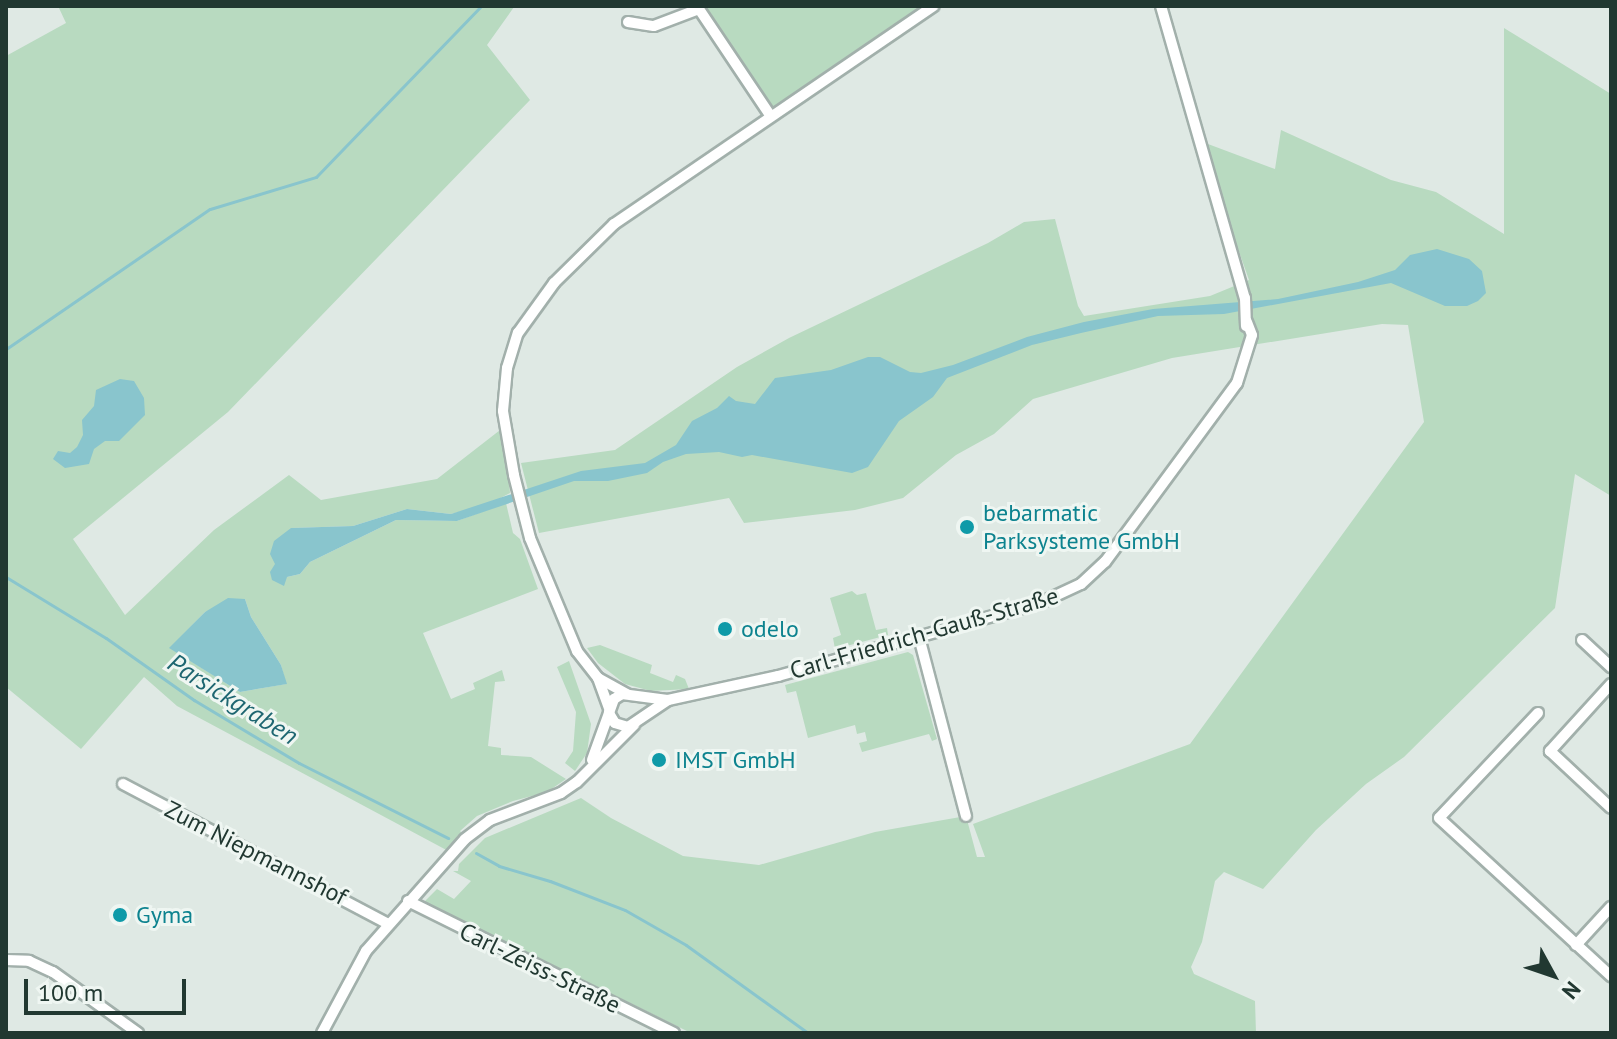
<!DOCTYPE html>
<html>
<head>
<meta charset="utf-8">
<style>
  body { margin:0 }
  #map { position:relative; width:1617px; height:1039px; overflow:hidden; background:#dfe9e4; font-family:"PT Sans",sans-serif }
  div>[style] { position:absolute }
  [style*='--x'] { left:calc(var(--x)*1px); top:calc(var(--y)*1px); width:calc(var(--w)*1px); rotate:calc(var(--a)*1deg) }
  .green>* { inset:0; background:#b8dac0 }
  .water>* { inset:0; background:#89c5cd }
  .stream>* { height:3px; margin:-1.5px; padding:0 1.5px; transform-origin:1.5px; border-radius:1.5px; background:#89c5cd }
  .roads { filter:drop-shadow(2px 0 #a2b0ab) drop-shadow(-2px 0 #a2b0ab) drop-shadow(0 2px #a2b0ab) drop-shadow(0 -2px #a2b0ab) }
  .minor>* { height:10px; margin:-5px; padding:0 5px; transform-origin:5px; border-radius:5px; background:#fff }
  .dots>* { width:22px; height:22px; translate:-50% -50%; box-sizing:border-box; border:4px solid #eff6f2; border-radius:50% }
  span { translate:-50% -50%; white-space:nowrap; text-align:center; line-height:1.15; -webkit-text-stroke:6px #eff6f2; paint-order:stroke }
  .culture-label { font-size:24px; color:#0d838f }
  .left { translate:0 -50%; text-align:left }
  .street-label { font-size:24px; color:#213831 }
  .water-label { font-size:26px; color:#1e6671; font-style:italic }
  .frame { position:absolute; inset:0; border:8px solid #213831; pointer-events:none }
  .north { position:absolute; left:1513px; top:935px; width:80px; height:80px; -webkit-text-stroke:6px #eff6f2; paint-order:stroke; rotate:130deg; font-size:22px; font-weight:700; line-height:32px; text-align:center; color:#213831 }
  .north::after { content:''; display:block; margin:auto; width:28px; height:36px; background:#213831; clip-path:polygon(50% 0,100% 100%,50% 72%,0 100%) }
  .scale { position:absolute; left:24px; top:979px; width:162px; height:36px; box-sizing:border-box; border:4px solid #213831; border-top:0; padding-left:10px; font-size:24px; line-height:28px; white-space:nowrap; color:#213831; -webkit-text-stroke:6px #eff6f2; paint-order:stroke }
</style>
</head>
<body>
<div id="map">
  <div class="green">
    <div style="clip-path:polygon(evenodd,58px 6px,520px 6px,514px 7px,487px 45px,530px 100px,228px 412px,73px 539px,125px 615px,214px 530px,289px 475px,321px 500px,437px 479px,504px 427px,510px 493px,489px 504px,451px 514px,407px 509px,353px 526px,291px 528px,287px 577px,300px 574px,310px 562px,396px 520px,457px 521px,506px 503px,513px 533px,520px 539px,538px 589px,423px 633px,451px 699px,475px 689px,473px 683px,502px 670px,505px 681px,495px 682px,488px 746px,501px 748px,501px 755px,531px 757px,566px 779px,547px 792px,513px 801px,477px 816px,460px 831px,466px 838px,452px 853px,177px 706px,144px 677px,81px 749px,6px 687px,6px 56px,66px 23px,58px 6px,245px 599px,251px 617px,281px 665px,286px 684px,240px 692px,170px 648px,205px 612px,245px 599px)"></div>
    <div style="clip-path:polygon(698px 6px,934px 6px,770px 115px)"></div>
    <div style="clip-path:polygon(1504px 28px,1611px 94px,1611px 496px,1575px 474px,1555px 608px,1404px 757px,1366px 784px,1316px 830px,1263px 889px,1224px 872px,1215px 881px,1202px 942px,1191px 967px,1194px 974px,1255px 1001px,1256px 1033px,691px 1033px,424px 902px,437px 889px,454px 899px,471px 881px,453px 871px,458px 871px,459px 864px,485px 838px,581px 798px,611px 818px,683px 856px,759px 865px,875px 832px,966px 816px,977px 857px,985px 857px,973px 824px,1190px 744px,1424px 422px,1408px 325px,1382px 324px,1172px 358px,1033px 399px,994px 434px,956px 455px,903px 498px,855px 510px,744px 523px,729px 498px,539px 533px,521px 463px,615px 450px,737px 367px,789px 338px,988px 243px,1024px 222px,1055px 219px,1078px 306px,1084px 316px,1210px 296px,1249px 280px,1200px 141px,1275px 169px,1281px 130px,1391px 180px,1436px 192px,1504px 234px)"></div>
    <div style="clip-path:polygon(852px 591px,857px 595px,866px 593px,876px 630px,887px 628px,888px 635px,835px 649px,833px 638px,841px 635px,830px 598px)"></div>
    <div style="clip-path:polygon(600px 645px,652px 665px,650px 673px,673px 682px,676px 675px,685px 679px,689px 689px,651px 691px,625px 684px,598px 663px,587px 648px)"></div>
    <div style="clip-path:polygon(908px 652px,913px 655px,937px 739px,932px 741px,929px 734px,862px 752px,859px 743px,867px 741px,865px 732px,857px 734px,855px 725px,808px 738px,796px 691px,787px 693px,785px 685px)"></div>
    <div style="clip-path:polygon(569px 661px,591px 724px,587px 753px,575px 771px,565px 763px,573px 751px,576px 712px,557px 667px)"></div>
  </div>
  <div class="water">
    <div style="clip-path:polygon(1437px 249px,1469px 259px,1482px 271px,1486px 293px,1478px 301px,1467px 306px,1445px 306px,1391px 283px,1224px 314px,1158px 316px,1081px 333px,1032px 345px,947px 378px,933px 397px,899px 421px,868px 467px,852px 473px,752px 455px,742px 457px,719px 452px,686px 454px,663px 462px,647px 473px,608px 481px,574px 481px,457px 521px,396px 520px,310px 562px,300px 574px,287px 577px,284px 586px,272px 580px,270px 572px,275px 564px,270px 554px,274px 541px,291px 528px,353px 526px,407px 509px,451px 514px,581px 471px,645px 463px,676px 445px,692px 421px,717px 408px,729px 396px,736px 401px,755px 404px,775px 378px,831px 370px,868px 357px,880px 357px,910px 372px,921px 373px,953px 365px,1027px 337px,1084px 322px,1153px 309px,1278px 299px,1358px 282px,1395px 270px,1410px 255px)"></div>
    <div style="clip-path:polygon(120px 379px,134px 381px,144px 398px,145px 415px,119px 441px,105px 441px,94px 449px,89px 464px,65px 468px,53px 459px,58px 451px,70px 453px,77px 447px,83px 435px,82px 420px,94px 406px,96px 390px)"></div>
    <div style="clip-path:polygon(228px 598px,245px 599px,251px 617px,281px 665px,287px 684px,240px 692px,169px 648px,205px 612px)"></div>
  </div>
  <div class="stream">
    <div style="--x:6;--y:349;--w:247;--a:-34.5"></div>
    <div style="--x:210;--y:209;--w:111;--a:-16.8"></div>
    <div style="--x:316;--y:177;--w:238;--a:-46"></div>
    <div style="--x:6;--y:577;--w:117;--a:31.4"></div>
    <div style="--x:106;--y:638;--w:108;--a:35.2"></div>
    <div style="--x:194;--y:700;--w:122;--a:31"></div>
    <div style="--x:299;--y:763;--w:167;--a:26.7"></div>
    <div style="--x:476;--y:853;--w:26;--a:29"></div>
    <div style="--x:499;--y:866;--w:53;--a:16.4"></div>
    <div style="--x:550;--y:881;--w:80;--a:21.1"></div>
    <div style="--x:625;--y:910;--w:70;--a:29.8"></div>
    <div style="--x:686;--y:945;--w:150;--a:35.8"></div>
  </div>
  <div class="roads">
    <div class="minor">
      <div style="--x:1161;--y:6;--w:304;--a:74"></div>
      <div style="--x:1245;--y:298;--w:28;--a:88"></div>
      <div style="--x:628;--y:22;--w:26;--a:9"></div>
      <div style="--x:654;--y:26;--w:48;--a:-20.7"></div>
      <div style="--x:699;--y:9;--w:128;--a:56.2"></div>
      <div style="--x:919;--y:637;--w:185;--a:75.3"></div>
      <div style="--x:1582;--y:640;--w:40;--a:43"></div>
      <div style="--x:598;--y:678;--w:33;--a:70"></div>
      <div style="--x:1611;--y:684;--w:91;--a:132.3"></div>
      <div style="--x:1550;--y:751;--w:83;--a:43.1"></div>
      <div style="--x:627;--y:694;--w:33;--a:-151"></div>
      <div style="--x:598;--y:678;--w:34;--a:-128"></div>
      <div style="--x:577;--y:651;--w:122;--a:-112.6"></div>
      <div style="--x:530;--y:538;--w:65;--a:-104.3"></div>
      <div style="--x:514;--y:475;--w:65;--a:-99.8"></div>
      <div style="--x:503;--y:411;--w:43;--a:-84.7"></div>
      <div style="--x:507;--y:368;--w:37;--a:-73"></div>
      <div style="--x:518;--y:333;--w:62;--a:-54.2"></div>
      <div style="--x:554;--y:283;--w:84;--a:-44.5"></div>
      <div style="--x:614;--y:224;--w:387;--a:-34.3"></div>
      <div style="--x:668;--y:700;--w:48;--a:146"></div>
      <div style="--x:628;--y:727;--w:14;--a:-163"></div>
      <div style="--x:615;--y:723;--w:12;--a:-121"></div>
      <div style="--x:609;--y:713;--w:15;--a:-70"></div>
      <div style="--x:614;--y:699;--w:9;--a:-32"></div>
      <div style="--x:622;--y:694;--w:46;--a:7.4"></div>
      <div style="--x:668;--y:700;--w:113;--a:-12.3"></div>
      <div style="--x:778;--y:676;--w:272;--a:-15.6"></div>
      <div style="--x:1040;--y:603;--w:45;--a:-24.9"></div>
      <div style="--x:1081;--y:584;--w:33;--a:-43"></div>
      <div style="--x:1105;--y:562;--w:222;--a:-53.6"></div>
      <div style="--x:1237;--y:383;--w:50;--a:-72.6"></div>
      <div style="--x:1252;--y:335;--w:14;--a:-111"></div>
      <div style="--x:1538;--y:713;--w:144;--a:133.3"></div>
      <div style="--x:1439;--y:818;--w:234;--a:42.6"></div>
      <div style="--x:592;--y:760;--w:50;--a:-70.1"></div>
      <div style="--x:123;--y:784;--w:298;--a:27.8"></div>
      <div style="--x:408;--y:901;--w:297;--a:26.4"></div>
      <div style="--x:1576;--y:945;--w:52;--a:-47.4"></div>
      <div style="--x:6;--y:960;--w:23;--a:2"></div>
      <div style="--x:29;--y:961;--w:26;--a:25"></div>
      <div style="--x:53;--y:972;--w:105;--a:35.7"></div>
      <div style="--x:322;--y:1033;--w:93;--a:-61.8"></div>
      <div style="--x:366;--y:951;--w:149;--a:-48.5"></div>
      <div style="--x:465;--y:839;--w:31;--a:-37"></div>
      <div style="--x:490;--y:820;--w:76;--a:-20.8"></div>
      <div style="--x:561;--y:793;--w:19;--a:-35"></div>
      <div style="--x:577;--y:782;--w:81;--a:-45"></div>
    </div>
  </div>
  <div class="dots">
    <div style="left:967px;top:527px;background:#0f9aa8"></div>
    <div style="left:725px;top:629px;background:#0f9aa8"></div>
    <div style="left:659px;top:760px;background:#0f9aa8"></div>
    <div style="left:120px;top:915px;background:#0f9aa8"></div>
  </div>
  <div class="culture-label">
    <span class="left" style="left:983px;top:527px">bebarmatic<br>Parksysteme GmbH</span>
    <span class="left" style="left:741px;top:629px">odelo</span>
    <span class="left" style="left:675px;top:760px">IMST GmbH</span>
    <span class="left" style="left:136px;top:915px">Gyma</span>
  </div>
  <div class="street-label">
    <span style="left:924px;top:633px;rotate:-16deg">Carl-Friedrich-Gauß-Straße</span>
    <span style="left:256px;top:853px;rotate:27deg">Zum Niepmannshof</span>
    <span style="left:540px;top:968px;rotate:26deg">Carl-Zeiss-Straße</span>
  </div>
  <div class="water-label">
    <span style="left:233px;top:699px;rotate:32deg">Parsickgraben</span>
  </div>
  <div class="frame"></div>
  <div class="north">N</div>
  <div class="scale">100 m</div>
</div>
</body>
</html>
